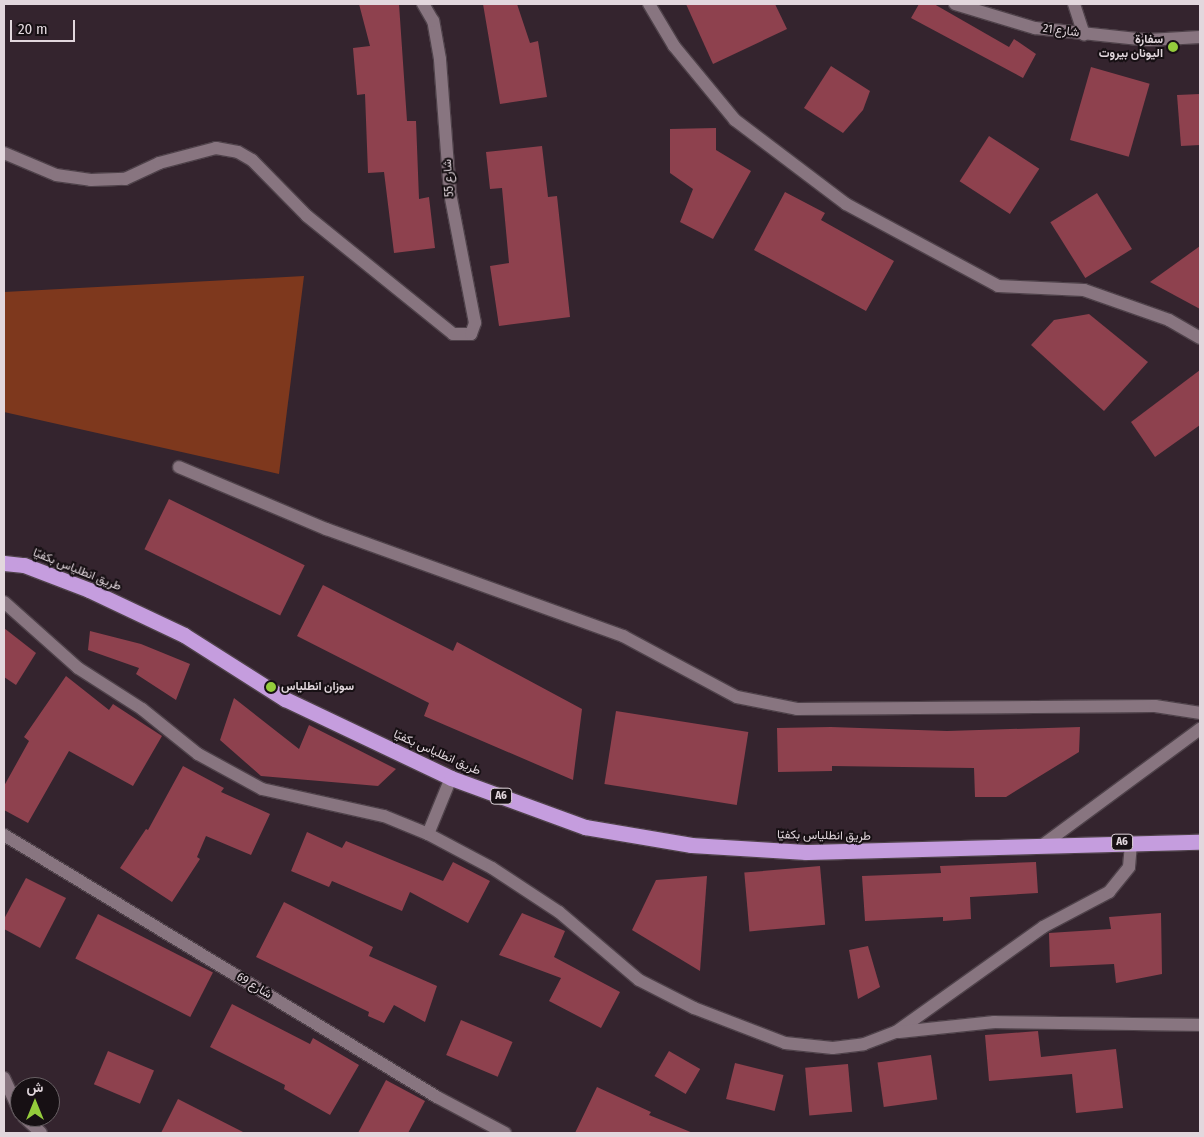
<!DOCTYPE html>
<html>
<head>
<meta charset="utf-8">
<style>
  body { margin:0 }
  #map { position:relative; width:1204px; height:1137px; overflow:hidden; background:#34242e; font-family:"Fira Sans Condensed",Vazirmatn,sans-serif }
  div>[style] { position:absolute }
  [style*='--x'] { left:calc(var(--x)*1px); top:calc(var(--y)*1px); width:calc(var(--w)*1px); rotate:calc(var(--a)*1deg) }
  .forest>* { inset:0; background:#7e381d }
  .building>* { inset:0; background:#8e414e; transform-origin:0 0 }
  .roads { filter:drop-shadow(1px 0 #4f424a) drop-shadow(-1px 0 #4f424a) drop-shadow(0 1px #4f424a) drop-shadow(0 -1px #4f424a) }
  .street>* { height:12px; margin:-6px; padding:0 6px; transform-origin:6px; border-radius:6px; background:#887580 }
  .secondary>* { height:12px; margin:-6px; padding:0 6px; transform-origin:6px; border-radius:6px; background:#887580 }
  .highway>* { height:15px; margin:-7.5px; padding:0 7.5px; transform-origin:7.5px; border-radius:7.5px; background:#c59dde }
  .dots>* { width:14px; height:14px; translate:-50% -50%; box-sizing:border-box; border:2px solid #171014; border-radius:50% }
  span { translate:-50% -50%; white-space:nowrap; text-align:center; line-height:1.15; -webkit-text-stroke:4px #171014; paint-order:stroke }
  .shield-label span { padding:1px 4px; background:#171014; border:1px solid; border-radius:4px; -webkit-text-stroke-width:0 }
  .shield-label { font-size:11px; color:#e2d7dd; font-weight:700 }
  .street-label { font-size:12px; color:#e2d7dd }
  .poi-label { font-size:12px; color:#e2d7dd; font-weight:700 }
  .right { translate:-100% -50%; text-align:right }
  .left { translate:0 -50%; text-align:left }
  .frame { position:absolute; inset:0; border:5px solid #e2d7dd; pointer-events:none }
  .north { position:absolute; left:10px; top:1077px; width:50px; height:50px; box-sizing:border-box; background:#171014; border:1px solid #686064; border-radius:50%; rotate:0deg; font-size:14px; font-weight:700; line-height:20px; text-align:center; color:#e2d7dd }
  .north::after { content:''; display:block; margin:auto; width:18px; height:22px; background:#94cc3c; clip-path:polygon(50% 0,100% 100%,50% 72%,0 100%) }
  .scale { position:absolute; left:10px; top:20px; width:65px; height:22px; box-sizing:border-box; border:2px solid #e2d7dd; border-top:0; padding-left:6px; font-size:15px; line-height:18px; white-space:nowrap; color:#e2d7dd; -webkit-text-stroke:4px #171014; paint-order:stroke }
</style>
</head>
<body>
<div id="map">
  <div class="forest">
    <div style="clip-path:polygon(304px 276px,279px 474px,4px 412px,4px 292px)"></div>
  </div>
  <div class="building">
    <div style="clip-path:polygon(359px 4px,399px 4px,407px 121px,416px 121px,419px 199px,429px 197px,435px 248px,394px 253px,384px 172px,368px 173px,365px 94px,357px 95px,353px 48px,370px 46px)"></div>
    <div style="clip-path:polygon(483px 4px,517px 4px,530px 43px,538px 41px,547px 97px,500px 104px)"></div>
    <div style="clip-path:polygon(686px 4px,775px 4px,787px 29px,713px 64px)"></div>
    <div style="clip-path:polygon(919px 4px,934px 4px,1009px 47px,1014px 39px,1036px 54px,1023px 78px,911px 18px)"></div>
    <div style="clip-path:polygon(831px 66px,870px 91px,863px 110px,843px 133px,804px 108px)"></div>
    <div style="left:1091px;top:67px;width:61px;height:76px;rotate:16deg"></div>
    <div style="clip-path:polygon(1200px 94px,1200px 145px,1181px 146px,1177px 95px)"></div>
    <div style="clip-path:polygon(716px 128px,716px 150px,751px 171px,713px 239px,680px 222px,693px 189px,670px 173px,670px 129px)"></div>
    <div style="left:989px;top:136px;width:60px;height:54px;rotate:33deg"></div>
    <div style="clip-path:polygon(542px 146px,548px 197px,557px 196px,570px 317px,499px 326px,490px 266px,509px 263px,502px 188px,490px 189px,486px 152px)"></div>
    <div style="clip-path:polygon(785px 192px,825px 213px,821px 220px,894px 261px,866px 311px,754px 250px)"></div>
    <div style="left:1097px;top:193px;width:66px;height:55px;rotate:58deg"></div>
    <div style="clip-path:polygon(1200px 246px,1200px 309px,1150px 282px)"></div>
    <div style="clip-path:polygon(1089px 314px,1148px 362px,1104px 411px,1031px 345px,1054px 320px)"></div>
    <div style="clip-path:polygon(1200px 370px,1200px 425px,1155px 457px,1131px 422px)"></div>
    <div style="left:169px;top:499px;width:151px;height:56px;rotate:26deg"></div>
    <div style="clip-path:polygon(323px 585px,453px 651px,457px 642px,582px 709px,573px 780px,424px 716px,429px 703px,297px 636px)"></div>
    <div style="clip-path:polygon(4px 628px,36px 653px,16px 685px,4px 677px)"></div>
    <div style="clip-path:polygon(90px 631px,141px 644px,190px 664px,176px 700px,136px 674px,139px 668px,88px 650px)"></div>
    <div style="clip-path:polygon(66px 676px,109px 710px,113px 704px,162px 736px,133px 786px,69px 751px,28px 823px,4px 810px,4px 786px,29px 741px,24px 737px)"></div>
    <div style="clip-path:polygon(234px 698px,299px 749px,309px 725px,396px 769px,378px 786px,261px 776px,220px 740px)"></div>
    <div style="left:616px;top:711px;width:134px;height:74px;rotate:9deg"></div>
    <div style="clip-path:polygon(831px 727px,947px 731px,1080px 727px,1079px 752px,1006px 797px,975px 797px,974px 768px,832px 766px,832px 771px,778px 772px,777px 728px)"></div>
    <div style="clip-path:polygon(183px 766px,224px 788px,221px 792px,270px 814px,251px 855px,206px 836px,197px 857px,200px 859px,172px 902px,120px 868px,146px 829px,148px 830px)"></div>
    <div style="clip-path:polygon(307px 832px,342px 848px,346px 841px,443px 881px,453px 862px,490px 881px,468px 923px,410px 892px,402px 911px,332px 881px,329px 887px,291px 871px)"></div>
    <div style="clip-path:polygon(1036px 862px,1038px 893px,970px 897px,971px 919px,943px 921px,943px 917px,865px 921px,862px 876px,941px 873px,940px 866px)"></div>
    <div style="left:820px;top:866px;width:59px;height:76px;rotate:85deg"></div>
    <div style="clip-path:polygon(707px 876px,700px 971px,632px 930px,656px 880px)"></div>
    <div style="clip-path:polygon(26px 878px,66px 898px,40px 948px,4px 929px,4px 919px)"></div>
    <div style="clip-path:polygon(284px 902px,373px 947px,369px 956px,437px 986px,425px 1022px,394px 1005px,384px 1023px,368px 1016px,369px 1012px,256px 957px)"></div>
    <div style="clip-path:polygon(522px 913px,565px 931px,554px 957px,620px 992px,601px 1028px,549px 1001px,561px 978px,499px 955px)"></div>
    <div style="clip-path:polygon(1161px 913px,1162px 974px,1116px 983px,1114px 964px,1050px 967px,1049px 933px,1111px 929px,1109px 917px)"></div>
    <div style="left:98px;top:914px;width:129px;height:50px;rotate:27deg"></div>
    <div style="clip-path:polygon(868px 946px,880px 987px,858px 999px,849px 950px)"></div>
    <div style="clip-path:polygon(232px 1004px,310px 1044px,313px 1038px,359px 1065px,330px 1115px,284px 1089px,285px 1085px,210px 1047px)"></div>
    <div style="left:461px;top:1020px;width:56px;height:38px;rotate:23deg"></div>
    <div style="clip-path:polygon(1038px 1031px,1041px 1057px,1116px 1049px,1123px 1108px,1076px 1113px,1072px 1074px,989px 1081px,985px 1035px)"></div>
    <div style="left:108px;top:1051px;width:50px;height:36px;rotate:23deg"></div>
    <div style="left:669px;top:1051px;width:36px;height:29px;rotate:30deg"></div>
    <div style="left:931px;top:1055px;width:45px;height:54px;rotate:82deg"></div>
    <div style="left:735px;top:1063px;width:50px;height:37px;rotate:14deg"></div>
    <div style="left:848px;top:1064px;width:48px;height:43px;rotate:85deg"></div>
    <div style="clip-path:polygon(386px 1080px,425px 1101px,408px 1133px,358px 1133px)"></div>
    <div style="clip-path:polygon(597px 1087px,651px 1112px,649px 1115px,693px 1133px,575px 1133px)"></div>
    <div style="clip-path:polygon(178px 1099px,245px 1133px,161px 1133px)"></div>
  </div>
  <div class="roads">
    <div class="street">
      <div style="--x:649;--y:4;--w:49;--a:59.2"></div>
      <div style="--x:674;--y:46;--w:96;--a:50.5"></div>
      <div style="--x:735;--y:120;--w:139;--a:37.1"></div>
      <div style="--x:846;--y:204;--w:173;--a:28.3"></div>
      <div style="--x:998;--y:286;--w:86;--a:2.7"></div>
      <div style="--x:1084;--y:290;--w:90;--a:19.4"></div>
      <div style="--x:1169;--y:320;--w:36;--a:30"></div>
      <div style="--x:955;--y:4;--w:84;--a:16.7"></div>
      <div style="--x:1035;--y:28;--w:114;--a:6.1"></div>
      <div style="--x:1148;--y:40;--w:52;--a:-3.3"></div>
      <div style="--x:1074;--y:4;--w:32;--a:72"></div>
      <div style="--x:4;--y:153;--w:56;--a:22.9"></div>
      <div style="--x:56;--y:175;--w:35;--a:8"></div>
      <div style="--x:91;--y:180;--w:34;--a:-2"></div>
      <div style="--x:125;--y:179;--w:38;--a:-25"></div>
      <div style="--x:159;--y:163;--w:59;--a:-14.7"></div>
      <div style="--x:216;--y:148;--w:22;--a:10"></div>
      <div style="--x:238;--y:152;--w:16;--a:30"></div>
      <div style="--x:252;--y:160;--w:78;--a:45.5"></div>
      <div style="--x:307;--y:216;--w:188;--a:38.9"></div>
      <div style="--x:453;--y:334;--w:18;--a:0"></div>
      <div style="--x:471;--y:334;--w:12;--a:-70"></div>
      <div style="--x:475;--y:323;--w:132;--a:-100.9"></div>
      <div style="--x:450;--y:193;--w:134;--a:-94.3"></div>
      <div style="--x:440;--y:59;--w:39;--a:-100"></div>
      <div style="--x:433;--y:21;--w:20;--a:-120"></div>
      <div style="--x:179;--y:467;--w:160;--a:22.9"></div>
      <div style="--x:326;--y:529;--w:316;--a:19.8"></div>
      <div style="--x:623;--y:636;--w:129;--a:28.2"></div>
      <div style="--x:737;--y:697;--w:61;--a:11.3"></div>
      <div style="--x:797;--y:709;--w:358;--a:-0.5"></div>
      <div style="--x:1155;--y:706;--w:46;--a:8.8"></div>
      <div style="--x:4;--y:602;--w:99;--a:41.7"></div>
      <div style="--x:78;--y:668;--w:76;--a:32.6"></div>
      <div style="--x:142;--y:709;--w:72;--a:38.8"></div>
      <div style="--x:198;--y:754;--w:73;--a:28.7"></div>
      <div style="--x:262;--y:789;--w:125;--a:12.5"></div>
      <div style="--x:384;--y:816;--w:48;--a:22.2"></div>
      <div style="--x:428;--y:834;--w:61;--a:-67.7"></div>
      <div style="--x:428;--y:834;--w:72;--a:28"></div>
      <div style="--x:492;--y:868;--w:80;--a:33.3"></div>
      <div style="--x:559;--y:912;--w:105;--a:40.4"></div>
      <div style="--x:639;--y:980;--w:62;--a:27"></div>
      <div style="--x:694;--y:1008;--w:97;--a:21"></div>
      <div style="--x:785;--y:1043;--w:48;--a:5.9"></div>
      <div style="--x:833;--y:1048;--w:31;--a:-7"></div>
      <div style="--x:864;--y:1044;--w:34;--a:-21"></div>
      <div style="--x:896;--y:1032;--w:181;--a:-35.5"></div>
      <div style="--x:1043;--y:927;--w:75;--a:-27.9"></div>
      <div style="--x:1109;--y:892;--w:32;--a:-51"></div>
      <div style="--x:1129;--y:867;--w:25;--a:-85"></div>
      <div style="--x:1044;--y:844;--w:194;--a:-36.4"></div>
      <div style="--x:899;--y:1032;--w:96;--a:-6"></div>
      <div style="--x:994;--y:1022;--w:206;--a:0.8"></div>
      <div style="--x:4;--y:1078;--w:38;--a:65"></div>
      <div style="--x:24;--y:1117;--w:23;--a:43"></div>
    </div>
    <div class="secondary">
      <div style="--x:4;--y:835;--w:506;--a:31.18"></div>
      <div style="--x:437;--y:1097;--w:77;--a:27.9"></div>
    </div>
    <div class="highway">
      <div style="--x:4;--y:563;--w:20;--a:6"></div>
      <div style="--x:24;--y:565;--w:70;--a:21"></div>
      <div style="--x:89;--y:590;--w:105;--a:25.3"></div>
      <div style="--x:184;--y:635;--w:120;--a:32.4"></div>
      <div style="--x:285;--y:699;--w:184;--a:25.4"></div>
      <div style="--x:451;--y:778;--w:143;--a:20.1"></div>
      <div style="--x:585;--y:827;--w:108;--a:9.6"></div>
      <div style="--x:691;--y:845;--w:115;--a:3.5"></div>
      <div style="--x:806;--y:852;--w:394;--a:-1.5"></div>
    </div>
  </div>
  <div class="dots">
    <div style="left:1173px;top:47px;background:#94cc3c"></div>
    <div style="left:271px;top:687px;background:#94cc3c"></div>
  </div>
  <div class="shield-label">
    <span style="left:501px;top:796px">A6</span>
    <span style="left:1122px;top:842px">A6</span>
  </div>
  <div class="street-label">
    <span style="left:1061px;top:31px;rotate:7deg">شارع 21</span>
    <span style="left:449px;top:178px;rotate:-94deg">شارع 55</span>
    <span style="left:77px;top:570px;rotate:22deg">طريق انطلياس بكفيّا</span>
    <span style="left:437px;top:753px;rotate:24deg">طريق انطلياس بكفيّا</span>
    <span style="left:824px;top:836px;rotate:1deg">طريق انطلياس بكفيّا</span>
    <span style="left:254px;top:986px;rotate:31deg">شارع 69</span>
  </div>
  <div class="poi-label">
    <span class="right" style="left:1163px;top:47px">سفارة<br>اليونان بيروت</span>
    <span class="left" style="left:281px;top:687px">سوزان انطلياس</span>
  </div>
  <div class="frame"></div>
  <div class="north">ش</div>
  <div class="scale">20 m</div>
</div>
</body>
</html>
